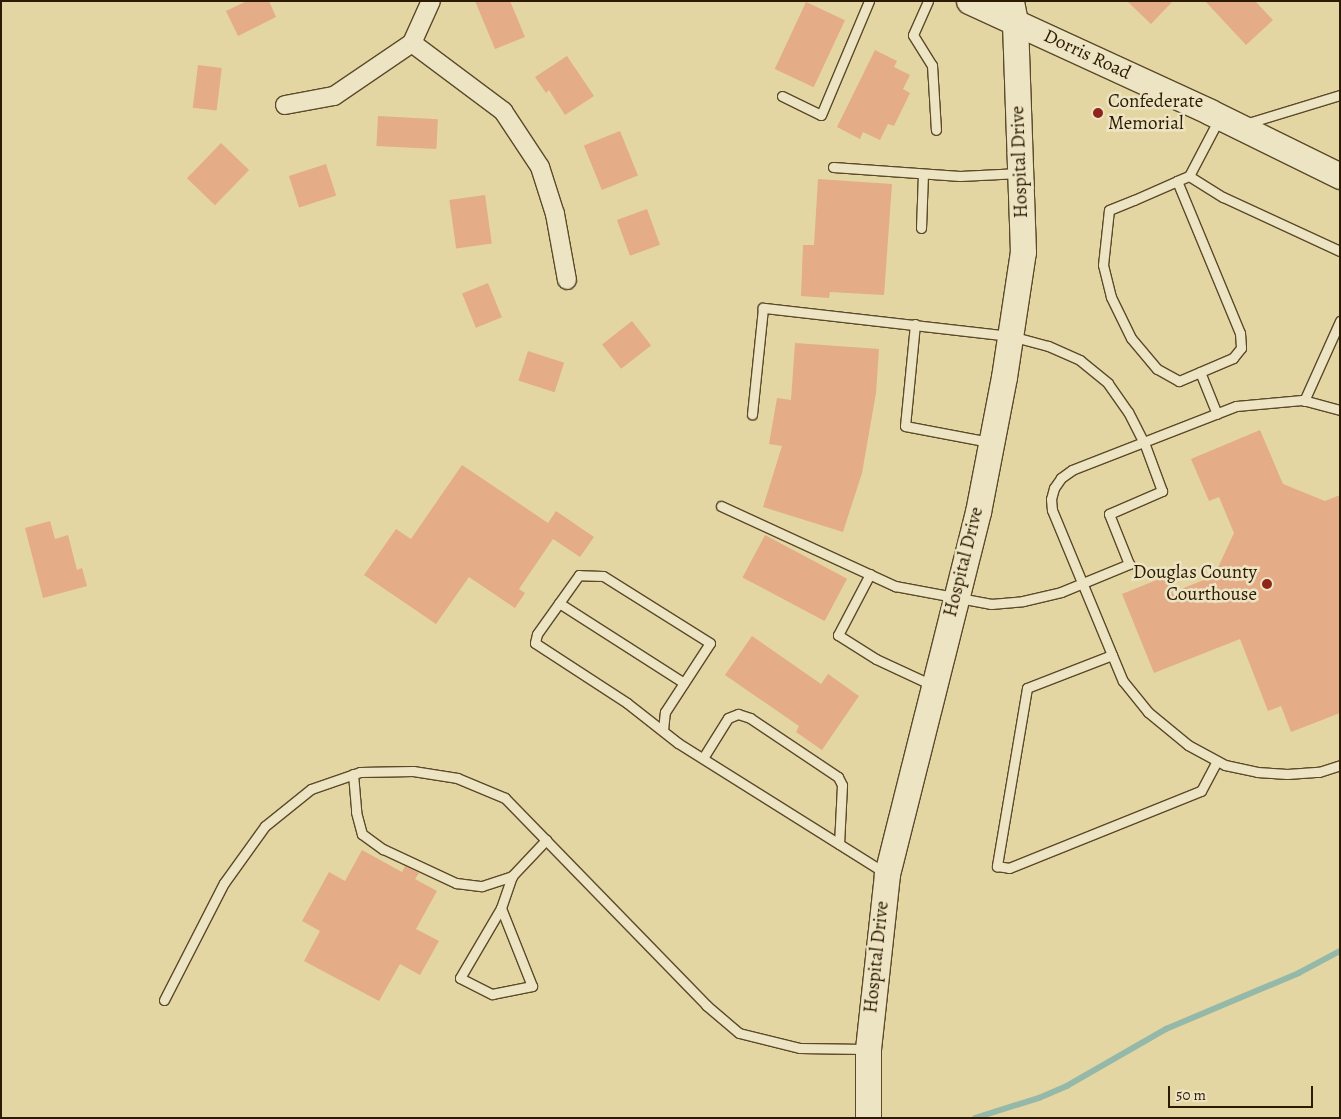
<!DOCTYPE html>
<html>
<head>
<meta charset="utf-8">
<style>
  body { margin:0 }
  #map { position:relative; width:1341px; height:1119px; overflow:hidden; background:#e4d6a2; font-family:Alegreya,serif }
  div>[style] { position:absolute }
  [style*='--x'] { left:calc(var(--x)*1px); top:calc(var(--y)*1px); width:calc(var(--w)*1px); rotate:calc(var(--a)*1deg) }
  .stream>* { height:5.5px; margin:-2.75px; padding:0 2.75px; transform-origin:2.75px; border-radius:2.75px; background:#95b9a9 }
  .building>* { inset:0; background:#e4ac87; transform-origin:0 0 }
  .roads { filter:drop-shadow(1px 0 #5a4a2a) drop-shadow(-1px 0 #5a4a2a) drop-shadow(0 1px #5a4a2a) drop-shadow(0 -1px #5a4a2a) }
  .lane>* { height:9px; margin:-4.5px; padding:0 4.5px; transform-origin:4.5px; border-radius:4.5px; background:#ede4c3 }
  .street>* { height:18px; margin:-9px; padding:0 9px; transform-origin:9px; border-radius:9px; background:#ede4c3 }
  .secondary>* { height:25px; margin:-12.5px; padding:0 12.5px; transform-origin:12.5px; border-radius:12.5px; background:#ede4c3 }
  .dots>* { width:14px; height:14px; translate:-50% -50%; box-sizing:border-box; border:2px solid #ede4c3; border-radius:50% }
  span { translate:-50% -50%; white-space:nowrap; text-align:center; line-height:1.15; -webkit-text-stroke:5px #ede4c3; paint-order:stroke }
  .street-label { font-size:19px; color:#2c1b02 }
  .poi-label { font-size:19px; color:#2c1b02 }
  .left { translate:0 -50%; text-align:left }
  .right { translate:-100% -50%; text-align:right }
  .frame { position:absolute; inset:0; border:2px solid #2c1b02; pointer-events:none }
  .scale { position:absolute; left:1168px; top:1086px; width:145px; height:22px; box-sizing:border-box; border:2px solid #2c1b02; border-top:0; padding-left:6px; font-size:15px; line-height:18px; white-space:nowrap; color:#2c1b02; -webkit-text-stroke:4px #ede4c3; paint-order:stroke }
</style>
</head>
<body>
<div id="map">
  <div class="stream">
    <div style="--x:975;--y:1118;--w:67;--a:-17.4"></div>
    <div style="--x:1039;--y:1098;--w:30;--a:-23"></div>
    <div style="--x:1067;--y:1086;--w:114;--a:-29.9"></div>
    <div style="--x:1166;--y:1029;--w:144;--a:-22.8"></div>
    <div style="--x:1299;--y:973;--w:47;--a:-28.2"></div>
  </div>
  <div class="building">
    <div style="clip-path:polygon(247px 1px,269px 1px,276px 17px,238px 36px,226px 11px)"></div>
    <div style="clip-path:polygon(475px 1px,510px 1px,525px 37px,495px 49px)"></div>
    <div style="clip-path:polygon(1127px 1px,1173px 1px,1151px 24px)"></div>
    <div style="clip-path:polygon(1205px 1px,1255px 1px,1273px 20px,1246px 45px)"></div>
    <div style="left:806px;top:2px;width:43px;height:74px;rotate:25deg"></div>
    <div style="clip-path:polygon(875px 50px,897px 61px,894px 67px,910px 75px,903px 89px,910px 93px,894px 126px,888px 124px,880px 140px,863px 132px,860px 139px,837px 127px)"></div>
    <div style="clip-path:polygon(567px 56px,594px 96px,565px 115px,549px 90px,546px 93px,535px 77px)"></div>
    <div style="left:198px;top:65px;width:24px;height:43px;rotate:7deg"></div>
    <div style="left:378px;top:116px;width:60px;height:30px;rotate:3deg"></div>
    <div style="left:620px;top:131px;width:48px;height:39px;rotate:68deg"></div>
    <div style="left:221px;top:143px;width:39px;height:49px;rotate:44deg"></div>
    <div style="left:326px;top:164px;width:33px;height:39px;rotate:72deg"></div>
    <div style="clip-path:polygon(818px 179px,892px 184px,884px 295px,830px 292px,829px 298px,801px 296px,803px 245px,814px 245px)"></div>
    <div style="left:485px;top:195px;width:49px;height:36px;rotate:82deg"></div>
    <div style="left:647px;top:209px;width:38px;height:32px;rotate:70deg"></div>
    <div style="left:488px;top:283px;width:37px;height:28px;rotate:68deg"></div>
    <div style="left:632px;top:321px;width:31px;height:38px;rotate:52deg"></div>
    <div style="clip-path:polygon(795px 343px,879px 349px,876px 393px,862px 473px,843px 532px,763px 507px,782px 446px,769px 444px,777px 398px,791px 400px)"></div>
    <div style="left:528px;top:351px;width:38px;height:31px;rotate:18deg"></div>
    <div style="clip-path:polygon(1260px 430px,1283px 484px,1325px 501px,1340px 495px,1340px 713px,1291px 732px,1281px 706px,1268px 711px,1240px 639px,1154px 673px,1122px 594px,1169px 575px,1176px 591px,1214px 576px,1234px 533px,1219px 497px,1209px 501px,1191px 459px)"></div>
    <div style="clip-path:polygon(462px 465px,548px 523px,556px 511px,594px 537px,580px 557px,553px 539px,519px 589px,525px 593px,515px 608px,469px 577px,436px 624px,364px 575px,396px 529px,411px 539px)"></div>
    <div style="clip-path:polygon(50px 521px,55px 539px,68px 535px,77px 570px,82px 568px,87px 586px,43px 598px,25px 528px)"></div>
    <div style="left:765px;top:535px;width:93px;height:48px;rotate:28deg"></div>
    <div style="clip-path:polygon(752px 636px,821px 684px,828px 674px,859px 696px,822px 750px,796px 732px,799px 726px,725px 675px)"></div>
    <div style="clip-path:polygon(362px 850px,402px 872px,405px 866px,419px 873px,415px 879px,437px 891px,416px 929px,439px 941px,420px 975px,400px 964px,379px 1001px,304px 961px,320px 931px,302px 921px,329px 872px,345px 881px)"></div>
  </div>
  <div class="roads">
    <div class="lane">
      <div style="--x:928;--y:1;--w:37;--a:114"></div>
      <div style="--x:913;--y:35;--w:36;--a:58"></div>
      <div style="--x:932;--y:65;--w:65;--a:86.5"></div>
      <div style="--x:782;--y:96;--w:43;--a:26"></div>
      <div style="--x:821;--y:115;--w:124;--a:-67.2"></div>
      <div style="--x:1245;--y:124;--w:99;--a:-17"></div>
      <div style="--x:833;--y:167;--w:127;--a:4.1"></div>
      <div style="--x:960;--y:176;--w:60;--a:-2.9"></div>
      <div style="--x:1189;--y:176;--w:40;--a:32"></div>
      <div style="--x:1223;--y:197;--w:129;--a:24.8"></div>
      <div style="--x:1177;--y:181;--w:165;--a:67.5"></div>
      <div style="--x:1240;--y:333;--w:15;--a:86"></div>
      <div style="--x:1241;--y:348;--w:13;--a:129"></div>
      <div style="--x:1233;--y:358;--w:59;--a:156.9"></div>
      <div style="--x:1179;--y:381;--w:25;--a:-151"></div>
      <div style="--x:1157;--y:369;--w:40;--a:-130"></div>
      <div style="--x:1131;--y:338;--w:46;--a:-116"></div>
      <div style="--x:1111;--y:297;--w:33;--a:-104"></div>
      <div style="--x:1103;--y:265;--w:55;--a:-83.8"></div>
      <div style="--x:1109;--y:210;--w:27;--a:-22"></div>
      <div style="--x:1134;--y:200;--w:47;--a:-23.8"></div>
      <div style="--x:1177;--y:181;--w:13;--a:-23"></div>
      <div style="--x:1189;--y:176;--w:67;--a:-62.3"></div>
      <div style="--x:921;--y:228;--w:54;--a:-87.9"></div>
      <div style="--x:915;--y:324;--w:102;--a:95.6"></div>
      <div style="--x:905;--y:426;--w:86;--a:10.7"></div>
      <div style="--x:1200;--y:372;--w:45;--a:68"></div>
      <div style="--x:1304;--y:401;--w:88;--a:-65.8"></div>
      <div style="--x:1340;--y:410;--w:39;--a:-165"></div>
      <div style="--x:1302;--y:400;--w:66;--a:174.8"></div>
      <div style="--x:1236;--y:406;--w:176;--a:158.7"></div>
      <div style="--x:1072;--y:470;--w:14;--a:144"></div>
      <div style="--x:1061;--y:478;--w:12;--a:125"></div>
      <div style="--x:1054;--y:488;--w:11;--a:105"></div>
      <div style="--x:1051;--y:499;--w:11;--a:85"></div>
      <div style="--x:1052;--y:510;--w:185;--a:67.5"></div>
      <div style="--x:1123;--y:681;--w:40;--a:51"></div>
      <div style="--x:1148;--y:712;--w:52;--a:39.5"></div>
      <div style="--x:1188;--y:745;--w:42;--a:28.4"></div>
      <div style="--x:1225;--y:765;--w:33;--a:12"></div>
      <div style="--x:1257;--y:772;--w:30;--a:4"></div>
      <div style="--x:1287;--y:774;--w:32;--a:-4"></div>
      <div style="--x:1319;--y:772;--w:22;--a:-18"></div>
      <div style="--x:721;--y:506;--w:192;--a:24.7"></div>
      <div style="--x:895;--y:586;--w:98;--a:10.6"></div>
      <div style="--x:991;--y:604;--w:32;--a:-5"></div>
      <div style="--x:1023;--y:601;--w:39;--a:-13"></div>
      <div style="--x:1061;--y:592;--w:74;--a:-22.4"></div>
      <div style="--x:1129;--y:564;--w:54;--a:-111.8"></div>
      <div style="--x:1109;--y:514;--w:58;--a:-23.5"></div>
      <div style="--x:1162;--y:491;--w:49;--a:-110.3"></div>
      <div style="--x:1145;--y:445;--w:37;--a:-117"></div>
      <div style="--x:1128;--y:412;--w:35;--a:-125"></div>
      <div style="--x:1108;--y:383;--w:36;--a:-141"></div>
      <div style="--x:1080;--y:360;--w:35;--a:-156"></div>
      <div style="--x:1048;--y:346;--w:39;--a:-165"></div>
      <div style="--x:1010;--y:336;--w:249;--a:-173.5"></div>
      <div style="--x:763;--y:308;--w:107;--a:95.9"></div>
      <div style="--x:870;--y:574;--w:69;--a:117.7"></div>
      <div style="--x:838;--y:635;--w:45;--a:32.3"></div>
      <div style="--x:876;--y:659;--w:62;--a:24.9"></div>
      <div style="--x:559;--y:603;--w:148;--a:32.6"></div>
      <div style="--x:1112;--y:655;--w:91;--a:158.8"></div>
      <div style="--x:1027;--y:688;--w:181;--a:99.6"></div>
      <div style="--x:997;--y:866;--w:12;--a:9"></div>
      <div style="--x:1009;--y:868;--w:207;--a:-21.9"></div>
      <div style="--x:1201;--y:791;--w:34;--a:-62"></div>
      <div style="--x:663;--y:730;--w:18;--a:-84"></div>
      <div style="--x:665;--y:712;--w:82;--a:-56.9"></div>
      <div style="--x:710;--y:643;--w:126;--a:-147.9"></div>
      <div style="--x:603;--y:576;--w:24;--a:-178"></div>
      <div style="--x:579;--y:575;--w:72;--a:125.4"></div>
      <div style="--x:537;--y:634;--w:9;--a:103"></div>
      <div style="--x:535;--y:643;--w:110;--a:33.1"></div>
      <div style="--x:627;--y:703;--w:65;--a:38.1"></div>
      <div style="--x:678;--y:743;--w:243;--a:32.1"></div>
      <div style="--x:703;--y:758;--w:47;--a:-58"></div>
      <div style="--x:728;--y:718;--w:11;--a:-22"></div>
      <div style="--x:738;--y:714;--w:13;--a:18"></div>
      <div style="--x:750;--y:718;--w:106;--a:33.8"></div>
      <div style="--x:838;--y:777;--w:9;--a:63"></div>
      <div style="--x:842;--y:785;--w:59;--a:92.9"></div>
      <div style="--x:353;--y:774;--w:38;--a:85"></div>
      <div style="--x:356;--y:812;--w:23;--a:75"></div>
      <div style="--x:362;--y:834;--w:26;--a:36"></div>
      <div style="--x:383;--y:849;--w:81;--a:25"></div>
      <div style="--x:456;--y:883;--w:26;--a:7"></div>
      <div style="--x:482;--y:886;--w:32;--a:-18"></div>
      <div style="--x:512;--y:876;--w:50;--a:-46.6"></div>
      <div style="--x:501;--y:908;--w:81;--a:120.4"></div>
      <div style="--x:460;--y:978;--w:36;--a:27"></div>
      <div style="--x:492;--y:994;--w:41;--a:-11.3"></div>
      <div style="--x:532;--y:986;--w:84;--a:-111.7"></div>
      <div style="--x:501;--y:908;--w:34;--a:-71"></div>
      <div style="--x:164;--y:1000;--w:131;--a:-62.9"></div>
      <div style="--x:224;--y:883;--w:70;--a:-54.3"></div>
      <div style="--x:265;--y:826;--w:59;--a:-38.8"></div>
      <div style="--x:311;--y:789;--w:52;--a:-19.1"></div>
      <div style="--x:360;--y:772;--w:53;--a:-1.1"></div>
      <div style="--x:413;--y:771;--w:45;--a:9"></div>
      <div style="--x:457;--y:778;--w:52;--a:22.6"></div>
      <div style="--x:505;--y:798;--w:289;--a:45.8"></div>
      <div style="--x:706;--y:1005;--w:43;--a:40.3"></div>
      <div style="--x:739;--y:1033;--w:63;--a:13.8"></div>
      <div style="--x:800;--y:1048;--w:65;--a:0.9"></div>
    </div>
    <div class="street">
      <div style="--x:412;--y:43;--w:114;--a:36.8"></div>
      <div style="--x:503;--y:111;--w:67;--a:56.5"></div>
      <div style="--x:540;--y:167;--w:49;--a:72.3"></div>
      <div style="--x:555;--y:214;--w:67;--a:79.7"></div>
      <div style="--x:285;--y:105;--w:50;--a:-10.4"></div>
      <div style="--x:334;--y:96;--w:94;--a:-34.2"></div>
      <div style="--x:412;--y:43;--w:46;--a:-65.7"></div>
    </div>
    <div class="secondary">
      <div style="--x:969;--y:1;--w:265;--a:24.7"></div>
      <div style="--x:1210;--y:112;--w:145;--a:26.2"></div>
      <div style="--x:868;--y:1118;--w:69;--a:-90"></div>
      <div style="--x:868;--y:1049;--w:176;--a:-83.8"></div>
      <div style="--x:887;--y:874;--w:373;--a:-75.9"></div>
      <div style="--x:978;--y:512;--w:137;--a:-79.1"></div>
      <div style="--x:1004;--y:377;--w:126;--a:-81.4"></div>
      <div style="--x:1023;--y:252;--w:230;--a:-92"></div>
      <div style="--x:1015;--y:22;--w:21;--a:-101"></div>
    </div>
  </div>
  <div class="dots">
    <div style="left:1098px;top:113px;background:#8f2418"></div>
    <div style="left:1267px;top:584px;background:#8f2418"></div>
  </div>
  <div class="street-label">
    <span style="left:1087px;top:55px;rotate:25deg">Dorris Road</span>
    <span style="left:1020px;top:162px;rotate:-92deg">Hospital Drive</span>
    <span style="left:964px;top:562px;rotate:-76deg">Hospital Drive</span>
    <span style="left:877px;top:957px;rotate:-84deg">Hospital Drive</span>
  </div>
  <div class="poi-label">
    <span class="left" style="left:1108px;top:113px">Confederate<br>Memorial</span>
    <span class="right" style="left:1257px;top:584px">Douglas County<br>Courthouse</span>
  </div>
  <div class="frame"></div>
  <div class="scale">50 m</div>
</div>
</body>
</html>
